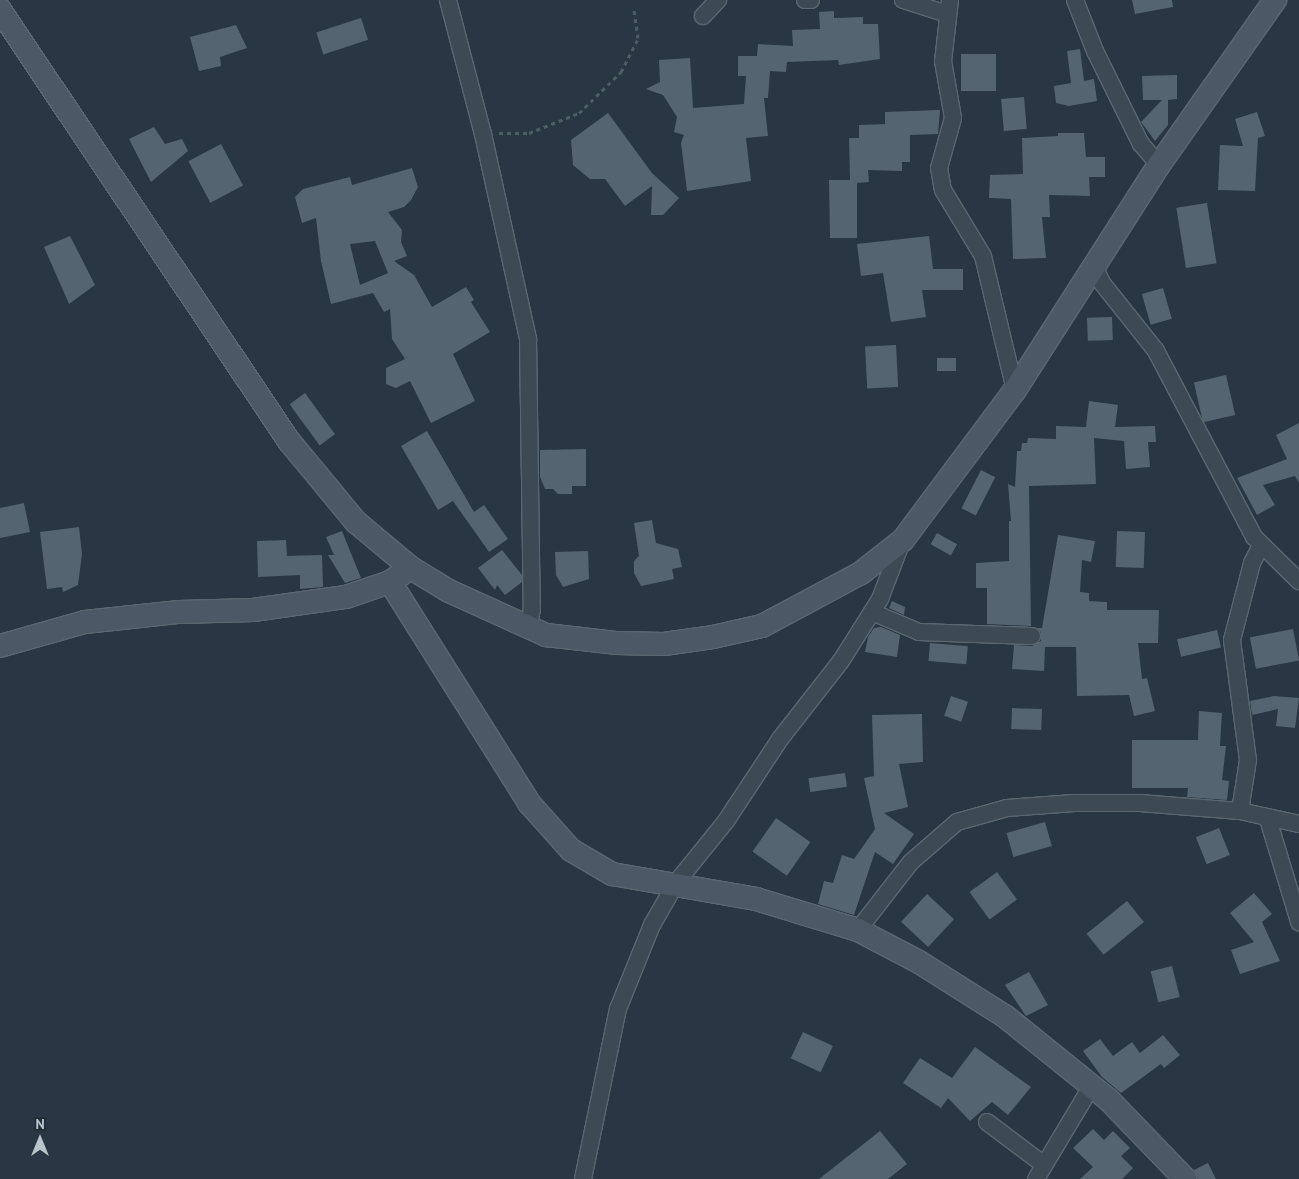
<!DOCTYPE html>
<html>
<head>
<meta charset="utf-8">
<style>
  body { margin:0 }
  #map { position:relative; width:1299px; height:1179px; overflow:hidden; background:#283743; font-family:"PT Sans",sans-serif }
  div>[style] { position:absolute }
  [style*='--x'] { left:calc(var(--x)*1px); top:calc(var(--y)*1px); width:calc(var(--w)*1px); rotate:calc(var(--a)*1deg) }
  .building>* { inset:0; background:#546470; transform-origin:0 0 }
  .path>* { height:3px; margin-top:-1.5px; transform-origin:0; background:repeating-linear-gradient(90deg,#49605f 0 4px,transparent 0 8px) }
  .roads { filter:drop-shadow(1px 0 #5b6770) drop-shadow(-1px 0 #5b6770) drop-shadow(0 1px #5b6770) drop-shadow(0 -1px #5b6770) }
  .street>* { height:16px; margin:-8px; padding:0 8px; transform-origin:8px; border-radius:8px; background:#3d4953 }
  .secondary>* { height:22px; margin:-11px; padding:0 11px; transform-origin:11px; border-radius:11px; background:#4b5865 }
  span { translate:-50% -50%; white-space:nowrap; text-align:center; line-height:1.15; -webkit-text-stroke:4px #212e38; paint-order:stroke }
  .north { position:absolute; left:15px; top:1114px; width:50px; height:50px; -webkit-text-stroke:4px #212e38; paint-order:stroke; rotate:0deg; font-size:14px; font-weight:700; line-height:20px; text-align:center; color:#bac4cc }
  .north::after { content:''; display:block; margin:auto; width:18px; height:22px; background:#bac4cc; clip-path:polygon(50% 0,100% 100%,50% 72%,0 100%) }
</style>
</head>
<body>
<div id="map">
  <div class="building">
    <div style="clip-path:polygon(1132px 0,1172px 0,1173px 7px,1135px 14px)"></div>
    <div style="clip-path:polygon(834px 11px,834px 18px,863px 17px,863px 24px,878px 24px,880px 59px,839px 65px,838px 60px,787px 62px,786px 72px,770px 71px,768px 98px,764px 98px,768px 136px,746px 138px,751px 181px,687px 191px,681px 143px,684px 135px,674px 132px,677px 117px,663px 95px,646px 89px,660px 82px,659px 60px,690px 58px,693px 108px,744px 104px,746px 76px,738px 76px,738px 56px,757px 56px,758px 44px,793px 46px,792px 30px,820px 29px,819px 12px)"></div>
    <div style="left:361px;top:18px;width:23px;height:47px;rotate:72deg"></div>
    <div style="clip-path:polygon(236px 25px,247px 48px,220px 57px,221px 66px,199px 71px,190px 37px)"></div>
    <div style="clip-path:polygon(1080px 49px,1084px 81px,1094px 79px,1097px 101px,1069px 106px,1056px 103px,1054px 86px,1071px 83px,1067px 51px)"></div>
    <div style="left:961px;top:54px;width:35px;height:37px"></div>
    <div style="clip-path:polygon(1177px 75px,1177px 99px,1168px 100px,1168px 125px,1155px 141px,1141px 122px,1162px 100px,1143px 100px,1142px 76px)"></div>
    <div style="left:1024px;top:97px;width:32px;height:23px;rotate:85deg"></div>
    <div style="clip-path:polygon(940px 110px,938px 134px,910px 135px,910px 162px,902px 162px,902px 171px,868px 170px,869px 182px,857px 183px,857px 238px,830px 238px,829px 180px,850px 180px,849px 138px,859px 138px,859px 125px,885px 124px,885px 112px)"></div>
    <div style="clip-path:polygon(1257px 112px,1265px 136px,1258px 138px,1255px 191px,1218px 190px,1220px 145px,1243px 146px,1235px 119px)"></div>
    <div style="clip-path:polygon(608px 113px,652px 173px,679px 198px,663px 215px,651px 215px,652px 186px,625px 206px,605px 179px,590px 179px,573px 165px,571px 140px)"></div>
    <div style="clip-path:polygon(154px 127px,165px 144px,182px 139px,188px 151px,151px 182px,129px 139px)"></div>
    <div style="clip-path:polygon(1058px 133px,1084px 133px,1086px 157px,1105px 157px,1105px 177px,1089px 177px,1090px 196px,1049px 195px,1050px 217px,1042px 217px,1046px 258px,1013px 259px,1011px 199px,989px 198px,990px 175px,1023px 174px,1022px 138px,1058px 136px)"></div>
    <div style="left:221px;top:144px;width:47px;height:37px;rotate:62deg"></div>
    <div style="clip-path:polygon(evenodd,412px 168px,418px 187px,411px 200px,404px 207px,388px 212px,402px 230px,401px 242px,407px 256px,394px 261px,414px 275px,432px 307px,466px 287px,474px 300px,471px 302px,490px 332px,453px 354px,475px 401px,431px 423px,410px 381px,396px 388px,386px 384px,386px 368px,405px 359px,392px 339px,390px 309px,384px 312px,373px 293px,331px 304px,321px 261px,316px 218px,302px 223px,295px 197px,303px 189px,350px 177px,352px 185px,412px 168px,375px 241px,388px 273px,360px 285px,350px 244px,375px 241px)"></div>
    <div style="left:1207px;top:203px;width:61px;height:31px;rotate:81deg"></div>
    <div style="clip-path:polygon(70px 236px,95px 285px,69px 304px,44px 247px)"></div>
    <div style="clip-path:polygon(929px 236px,933px 269px,963px 269px,963px 290px,922px 290px,926px 317px,891px 322px,883px 273px,861px 276px,857px 244px)"></div>
    <div style="left:1163px;top:288px;width:32px;height:22px;rotate:74deg"></div>
    <div style="left:1112px;top:317px;width:23px;height:25px;rotate:88deg"></div>
    <div style="left:896px;top:345px;width:42px;height:31px;rotate:87deg"></div>
    <div style="left:937px;top:358px;width:19px;height:13px"></div>
    <div style="left:1226px;top:375px;width:41px;height:33px;rotate:77deg"></div>
    <div style="left:305px;top:393px;width:51px;height:19px;rotate:54deg"></div>
    <div style="clip-path:polygon(1089px 401px,1118px 405px,1115px 427px,1155px 426px,1156px 442px,1148px 442px,1150px 467px,1126px 469px,1124px 441px,1094px 438px,1096px 484px,1029px 486px,1031px 626px,987px 624px,987px 588px,976px 588px,976px 563px,1009px 561px,1009px 521px,1011px 521px,1008px 484px,1015px 487px,1017px 451px,1021px 451px,1022px 443px,1027px 443px,1028px 438px,1056px 439px,1056px 426px,1086px 427px)"></div>
    <div style="clip-path:polygon(1299px 423px,1299px 483px,1295px 476px,1263px 485px,1275px 505px,1257px 515px,1237px 478px,1287px 459px,1276px 435px)"></div>
    <div style="clip-path:polygon(427px 431px,474px 512px,484px 505px,508px 539px,489px 552px,453px 501px,438px 510px,401px 446px)"></div>
    <div style="clip-path:polygon(586px 449px,586px 486px,572px 486px,572px 494px,558px 494px,553px 489px,545px 489px,540px 477px,540px 450px)"></div>
    <div style="left:981px;top:470px;width:16px;height:43px;rotate:27deg"></div>
    <div style="clip-path:polygon(24px 503px,30px 532px,0 538px,0 508px)"></div>
    <div style="clip-path:polygon(652px 520px,656px 543px,678px 549px,682px 567px,672px 569px,674px 579px,641px 586px,634px 573px,634px 561px,639px 556px,634px 523px)"></div>
    <div style="clip-path:polygon(79px 527px,82px 554px,78px 585px,63px 592px,62px 587px,47px 589px,40px 532px)"></div>
    <div style="clip-path:polygon(342px 531px,361px 578px,345px 583px,328px 555px,334px 555px,326px 537px)"></div>
    <div style="left:1117px;top:531px;width:28px;height:36px;rotate:2deg"></div>
    <div style="left:937px;top:533px;width:23px;height:13px;rotate:29deg"></div>
    <div style="clip-path:polygon(1058px 535px,1095px 541px,1091px 562px,1082px 560px,1080px 592px,1089px 593px,1089px 601px,1107px 602px,1107px 610px,1159px 610px,1158px 643px,1138px 643px,1142px 679px,1147px 678px,1155px 711px,1134px 716px,1129px 695px,1077px 696px,1076px 647px,1045px 647px,1044px 671px,1012px 669px,1014px 645px,1032px 646px,1041px 641px,1041px 632px,1037px 628px,1042px 628px)"></div>
    <div style="clip-path:polygon(286px 540px,287px 556px,322px 555px,323px 587px,300px 589px,300px 575px,258px 577px,257px 541px)"></div>
    <div style="clip-path:polygon(502px 550px,522px 575px,522px 582px,505px 595px,497px 585px,495px 590px,478px 568px)"></div>
    <div style="clip-path:polygon(588px 551px,589px 579px,563px 587px,556px 575px,555px 552px)"></div>
    <div style="clip-path:polygon(892px 601px,905px 607px,904px 615px,889px 608px)"></div>
    <div style="clip-path:polygon(881px 627px,900px 635px,897px 657px,865px 652px,868px 637px,874px 628px)"></div>
    <div style="left:1293px;top:629px;width:32px;height:44px;rotate:79deg"></div>
    <div style="left:1217px;top:630px;width:18px;height:41px;rotate:77deg"></div>
    <div style="left:930px;top:643px;width:38px;height:18px;rotate:5deg"></div>
    <div style="left:951px;top:696px;width:18px;height:21px;rotate:19deg"></div>
    <div style="clip-path:polygon(1274px 696px,1299px 698px,1295px 728px,1276px 726px,1278px 709px,1252px 715px,1250px 701px)"></div>
    <div style="left:1012px;top:708px;width:30px;height:21px;rotate:2deg"></div>
    <div style="clip-path:polygon(1199px 711px,1222px 713px,1220px 746px,1226px 746px,1222px 780px,1229px 781px,1227px 800px,1187px 797px,1188px 788px,1132px 788px,1132px 740px,1198px 740px)"></div>
    <div style="clip-path:polygon(922px 714px,923px 762px,899px 764px,908px 807px,884px 813px,914px 834px,893px 864px,875px 852px,854px 915px,818px 904px,824px 881px,833px 883px,842px 855px,854px 859px,875px 829px,864px 778px,874px 776px,872px 715px)"></div>
    <div style="left:845px;top:773px;width:14px;height:37px;rotate:82deg"></div>
    <div style="left:776px;top:818px;width:42px;height:41px;rotate:35deg"></div>
    <div style="left:1045px;top:822px;width:25px;height:40px;rotate:74deg"></div>
    <div style="left:1219px;top:828px;width:29px;height:25px;rotate:68deg"></div>
    <div style="left:997px;top:872px;width:34px;height:34px;rotate:54deg"></div>
    <div style="clip-path:polygon(1254px 893px,1272px 914px,1262px 922px,1280px 961px,1240px 974px,1231px 950px,1254px 942px,1230px 913px)"></div>
    <div style="left:927px;top:894px;width:37px;height:38px;rotate:43deg"></div>
    <div style="left:1127px;top:901px;width:27px;height:52px;rotate:51deg"></div>
    <div style="left:1172px;top:966px;width:32px;height:22px;rotate:76deg"></div>
    <div style="clip-path:polygon(1029px 972px,1048px 1005px,1026px 1016px,1005px 985px)"></div>
    <div style="left:803px;top:1032px;width:33px;height:29px;rotate:25deg"></div>
    <div style="clip-path:polygon(1163px 1035px,1180px 1055px,1164px 1068px,1161px 1064px,1121px 1093px,1102px 1077px,1083px 1051px,1100px 1039px,1113px 1056px,1132px 1042px,1140px 1053px)"></div>
    <div style="clip-path:polygon(975px 1047px,1031px 1087px,1008px 1115px,992px 1102px,970px 1121px,948px 1098px,941px 1108px,903px 1083px,920px 1058px,952px 1078px)"></div>
    <div style="clip-path:polygon(1093px 1129px,1104px 1140px,1113px 1131px,1130px 1148px,1121px 1156px,1133px 1168px,1122px 1179px,1080px 1179px,1093px 1167px,1073px 1148px)"></div>
    <div style="clip-path:polygon(880px 1131px,907px 1164px,888px 1179px,819px 1179px)"></div>
    <div style="clip-path:polygon(1208px 1163px,1216px 1179px,1198px 1179px,1194px 1170px)"></div>
  </div>
  <div class="path">
    <div style="--x:499;--y:133;--w:30;--a:0"></div>
    <div style="--x:529;--y:133;--w:54;--a:-21.8"></div>
    <div style="--x:579;--y:113;--w:59;--a:-44.3"></div>
    <div style="--x:621;--y:72;--w:38;--a:-63"></div>
    <div style="--x:638;--y:38;--w:29;--a:-98"></div>
  </div>
  <div class="roads">
    <div class="street">
      <div style="--x:448;--y:0;--w:138;--a:75.4"></div>
      <div style="--x:483;--y:134;--w:210;--a:77.6"></div>
      <div style="--x:528;--y:339;--w:270;--a:89.2"></div>
      <div style="--x:532;--y:609;--w:19;--a:102"></div>
      <div style="--x:805;--y:0;--w:6;--a:0"></div>
      <div style="--x:903;--y:0;--w:46;--a:17.7"></div>
      <div style="--x:950;--y:0;--w:61;--a:96.5"></div>
      <div style="--x:943;--y:61;--w:58;--a:80"></div>
      <div style="--x:953;--y:118;--w:52;--a:105.6"></div>
      <div style="--x:939;--y:168;--w:22;--a:80"></div>
      <div style="--x:943;--y:190;--w:77;--a:58.8"></div>
      <div style="--x:983;--y:256;--w:138;--a:76.6"></div>
      <div style="--x:1075;--y:0;--w:55;--a:68.6"></div>
      <div style="--x:1095;--y:51;--w:104;--a:63.7"></div>
      <div style="--x:1141;--y:144;--w:28;--a:49"></div>
      <div style="--x:703;--y:16;--w:22;--a:-47"></div>
      <div style="--x:1095;--y:268;--w:17;--a:65"></div>
      <div style="--x:1102;--y:283;--w:87;--a:51.5"></div>
      <div style="--x:1156;--y:351;--w:210;--a:62.2"></div>
      <div style="--x:1254;--y:537;--w:63;--a:44.4"></div>
      <div style="--x:872;--y:612;--w:51;--a:23.1"></div>
      <div style="--x:919;--y:632;--w:113;--a:2"></div>
      <div style="--x:1240;--y:811;--w:52;--a:-81.1"></div>
      <div style="--x:1248;--y:760;--w:121;--a:-97.6"></div>
      <div style="--x:1232;--y:640;--w:80;--a:-75.4"></div>
      <div style="--x:1252;--y:563;--w:20;--a:-63"></div>
      <div style="--x:1268;--y:819;--w:108;--a:73.2"></div>
      <div style="--x:858;--y:930;--w:86;--a:-52.1"></div>
      <div style="--x:911;--y:862;--w:61;--a:-41"></div>
      <div style="--x:957;--y:822;--w:52;--a:-15.6"></div>
      <div style="--x:1007;--y:808;--w:67;--a:-4.3"></div>
      <div style="--x:1074;--y:803;--w:66;--a:0"></div>
      <div style="--x:1140;--y:803;--w:100;--a:4.6"></div>
      <div style="--x:1240;--y:811;--w:60;--a:12.4"></div>
      <div style="--x:987;--y:1122;--w:71;--a:37"></div>
      <div style="--x:583;--y:1179;--w:174;--a:-78.4"></div>
      <div style="--x:618;--y:1009;--w:91;--a:-68"></div>
      <div style="--x:652;--y:925;--w:48;--a:-60.3"></div>
      <div style="--x:676;--y:883;--w:80;--a:-51.1"></div>
      <div style="--x:726;--y:821;--w:98;--a:-56.6"></div>
      <div style="--x:780;--y:739;--w:99;--a:-52"></div>
      <div style="--x:841;--y:661;--w:73;--a:-57.8"></div>
      <div style="--x:880;--y:599;--w:62;--a:-69.2"></div>
      <div style="--x:1036;--y:1179;--w:107;--a:-59.1"></div>
    </div>
    <div class="secondary">
      <div style="--x:0;--y:10;--w:519;--a:56.16"></div>
      <div style="--x:289;--y:441;--w:105;--a:50.4"></div>
      <div style="--x:356;--y:522;--w:72;--a:39.9"></div>
      <div style="--x:411;--y:568;--w:44;--a:31.2"></div>
      <div style="--x:449;--y:591;--w:107;--a:24.4"></div>
      <div style="--x:546;--y:635;--w:70;--a:6.5"></div>
      <div style="--x:616;--y:643;--w:48;--a:1.2"></div>
      <div style="--x:664;--y:644;--w:49;--a:-8.1"></div>
      <div style="--x:713;--y:637;--w:50;--a:-12.7"></div>
      <div style="--x:762;--y:626;--w:112;--a:-28.2"></div>
      <div style="--x:861;--y:573;--w:53;--a:-38.2"></div>
      <div style="--x:903;--y:540;--w:187;--a:-53.3"></div>
      <div style="--x:1015;--y:390;--w:267;--a:-57.4"></div>
      <div style="--x:1159;--y:165;--w:202;--a:-54.9"></div>
      <div style="--x:390;--y:582;--w:261;--a:57.8"></div>
      <div style="--x:529;--y:803;--w:63;--a:48.2"></div>
      <div style="--x:571;--y:850;--w:48;--a:30.3"></div>
      <div style="--x:612;--y:874;--w:146;--a:9.8"></div>
      <div style="--x:756;--y:899;--w:107;--a:16.9"></div>
      <div style="--x:858;--y:930;--w:69;--a:27.7"></div>
      <div style="--x:919;--y:962;--w:103;--a:32.3"></div>
      <div style="--x:1006;--y:1017;--w:132;--a:38.9"></div>
      <div style="--x:1109;--y:1100;--w:110;--a:46.1"></div>
      <div style="--x:0;--y:646;--w:88;--a:-15.8"></div>
      <div style="--x:85;--y:622;--w:95;--a:-6.1"></div>
      <div style="--x:179;--y:612;--w:74;--a:-1.5"></div>
      <div style="--x:253;--y:610;--w:94;--a:-8"></div>
      <div style="--x:346;--y:597;--w:46;--a:-18.8"></div>
      <div style="--x:390;--y:582;--w:14;--a:-34"></div>
    </div>
  </div>
  <div class="north">N</div>
</div>
</body>
</html>
